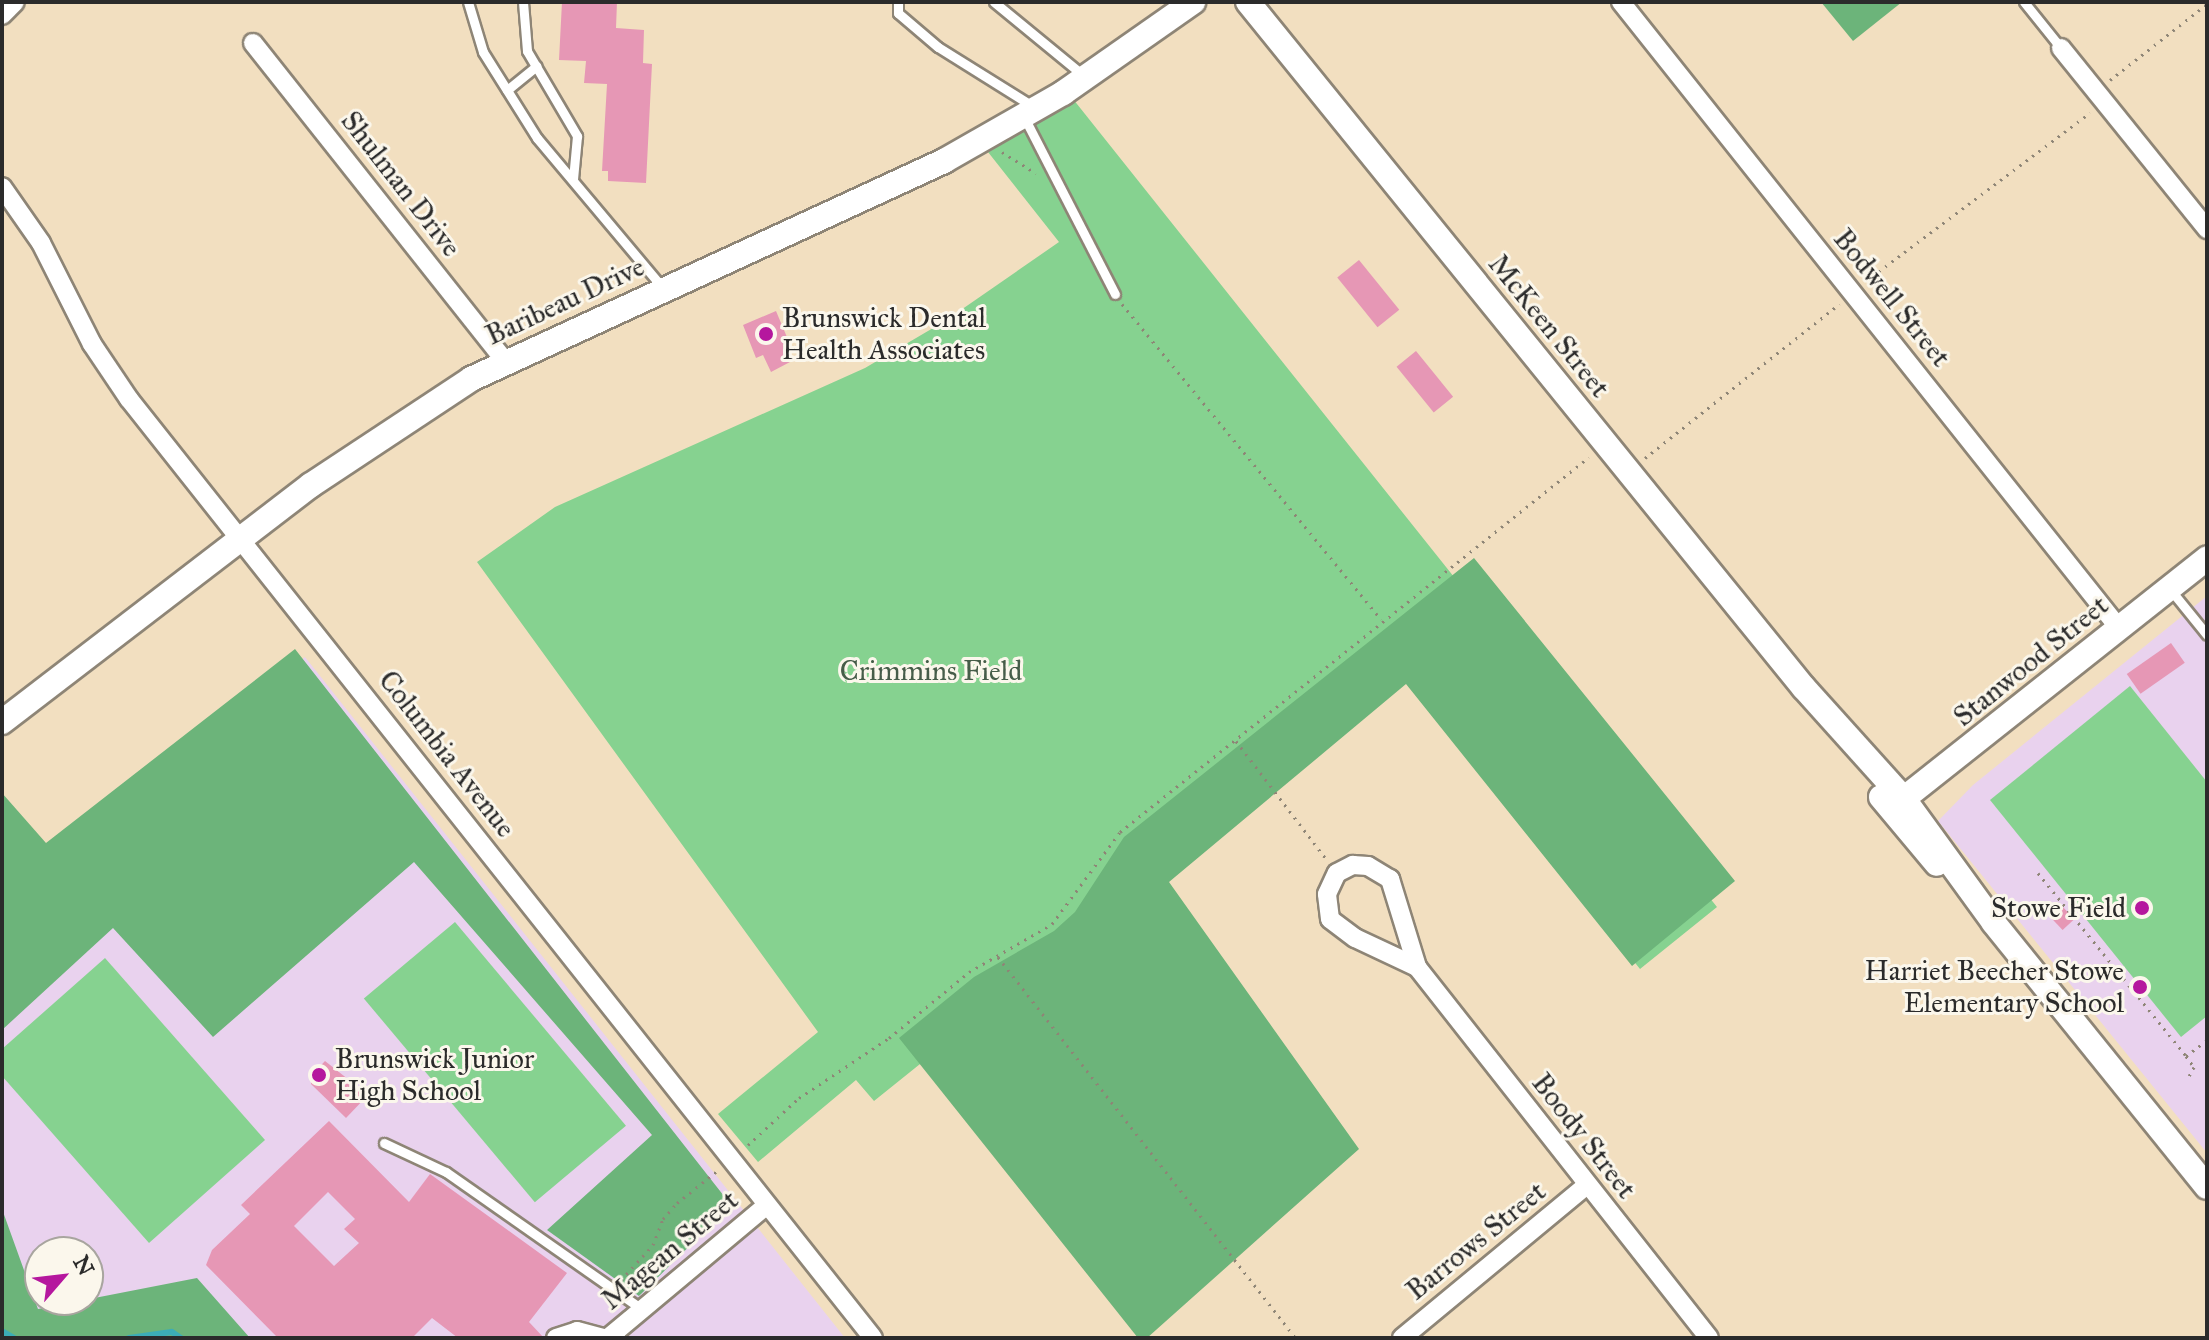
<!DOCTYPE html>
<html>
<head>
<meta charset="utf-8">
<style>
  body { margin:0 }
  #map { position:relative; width:2209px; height:1340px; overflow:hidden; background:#f2dfc0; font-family:"IM FELL Great Primer",serif }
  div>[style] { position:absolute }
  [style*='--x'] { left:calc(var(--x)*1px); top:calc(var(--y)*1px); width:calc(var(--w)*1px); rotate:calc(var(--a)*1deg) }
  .built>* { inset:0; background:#e9d2ee }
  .green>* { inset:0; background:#86d290; transform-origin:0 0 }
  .forest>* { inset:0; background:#6cb47a }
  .stream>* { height:6px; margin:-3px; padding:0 3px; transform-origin:3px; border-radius:3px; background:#3cadb6 }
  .building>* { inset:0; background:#e697b5; transform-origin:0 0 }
  .path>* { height:3px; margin-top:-1.5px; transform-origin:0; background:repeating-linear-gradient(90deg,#8e8576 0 2px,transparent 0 8px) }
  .roads { filter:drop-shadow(2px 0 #8e8576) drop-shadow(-2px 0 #8e8576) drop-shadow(0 2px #8e8576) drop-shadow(0 -2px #8e8576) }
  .service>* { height:9px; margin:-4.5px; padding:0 4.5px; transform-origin:4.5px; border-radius:4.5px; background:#fff }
  .minor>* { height:18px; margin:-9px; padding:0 9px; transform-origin:9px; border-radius:9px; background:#fff }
  .tertiary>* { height:24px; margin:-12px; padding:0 12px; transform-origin:12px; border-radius:12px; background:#fff }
  .dots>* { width:22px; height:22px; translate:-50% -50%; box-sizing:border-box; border:4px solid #fbf7ec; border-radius:50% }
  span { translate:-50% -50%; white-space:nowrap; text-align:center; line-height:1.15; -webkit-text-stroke:6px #fbf7ec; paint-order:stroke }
  .street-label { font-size:28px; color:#2b2b2b }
  .poi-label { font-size:28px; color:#2b2b2b }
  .left { translate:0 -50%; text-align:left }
  .right { translate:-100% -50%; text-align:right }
  .park-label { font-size:28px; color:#465d49 }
  .frame { position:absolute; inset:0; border:4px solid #2b2b2b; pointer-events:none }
  .north { position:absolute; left:24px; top:1236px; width:80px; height:80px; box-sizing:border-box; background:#fbf7ec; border:2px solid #a8a59f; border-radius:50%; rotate:62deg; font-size:22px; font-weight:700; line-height:32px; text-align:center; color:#2b2b2b }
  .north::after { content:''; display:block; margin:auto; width:28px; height:36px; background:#b5179e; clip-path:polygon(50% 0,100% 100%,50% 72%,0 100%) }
</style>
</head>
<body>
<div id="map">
  <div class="built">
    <div style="clip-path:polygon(2207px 596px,2207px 1153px,1938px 821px,1973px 785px)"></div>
    <div style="clip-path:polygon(evenodd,305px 657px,845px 1338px,2px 1338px,2px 897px,305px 657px,40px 1252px,88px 1252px,88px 1300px,40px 1300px,40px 1252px)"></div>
  </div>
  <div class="green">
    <div style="clip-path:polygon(1073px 99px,1717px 907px,1640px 969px,1404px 675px,874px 1101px,856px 1080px,758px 1162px,718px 1114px,818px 1032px,477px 562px,555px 507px,865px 368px,945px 321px,1059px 242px,988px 152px)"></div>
    <div style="clip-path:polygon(2130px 686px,2207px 782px,2207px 1016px,2181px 1037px,1990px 800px)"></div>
    <div style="left:455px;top:922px;width:266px;height:119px;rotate:50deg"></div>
    <div style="clip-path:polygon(105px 958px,265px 1140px,149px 1243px,2px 1076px,2px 1049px)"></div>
  </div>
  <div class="forest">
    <div style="clip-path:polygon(1821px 2px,1902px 2px,1853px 41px)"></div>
    <div style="clip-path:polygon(1474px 558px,1735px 881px,1632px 966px,1406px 684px,1169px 882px,1359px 1149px,1147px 1338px,1138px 1338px,899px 1038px,974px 977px,1054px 931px,1075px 912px,1124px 837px)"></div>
    <div style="clip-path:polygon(295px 649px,731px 1205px,639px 1296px,547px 1230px,652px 1135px,414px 862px,213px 1037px,113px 928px,2px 1030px,2px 793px,46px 843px)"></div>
    <div style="clip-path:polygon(2px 1209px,38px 1309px,197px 1278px,250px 1338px,2px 1338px)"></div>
  </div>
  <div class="stream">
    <div style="--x:2;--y:1331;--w:14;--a:30"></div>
    <div style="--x:129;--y:1338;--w:43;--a:-7.9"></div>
    <div style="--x:172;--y:1332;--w:11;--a:34"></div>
  </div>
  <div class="building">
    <div style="clip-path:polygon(562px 2px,617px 2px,616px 28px,644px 30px,643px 63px,652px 64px,646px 183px,608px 181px,608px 171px,602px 171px,607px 84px,584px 83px,586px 61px,559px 60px)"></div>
    <div style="left:1359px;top:260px;width:64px;height:28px;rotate:51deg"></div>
    <div style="clip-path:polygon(776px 311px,789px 342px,783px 345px,790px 362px,771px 372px,763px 355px,756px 358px,743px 325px)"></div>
    <div style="left:1416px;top:351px;width:59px;height:25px;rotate:51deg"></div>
    <div style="left:2171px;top:643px;width:24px;height:54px;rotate:55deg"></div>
    <div style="left:2062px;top:906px;width:18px;height:16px;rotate:47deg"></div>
    <div style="clip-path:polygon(325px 1061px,368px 1095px,346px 1118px,311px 1084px,311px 1076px)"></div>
    <div style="clip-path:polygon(evenodd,329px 1121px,409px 1202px,430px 1174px,567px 1273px,529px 1322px,544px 1338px,458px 1338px,432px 1318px,412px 1338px,278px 1338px,206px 1265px,212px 1250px,250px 1214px,241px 1205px,329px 1121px,328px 1192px,355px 1219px,344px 1229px,359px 1243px,334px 1266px,294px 1226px,328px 1192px)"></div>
  </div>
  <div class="path">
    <div style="--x:2110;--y:80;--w:123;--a:-38.1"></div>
    <div style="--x:1002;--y:152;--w:40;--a:32"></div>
    <div style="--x:1866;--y:281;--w:280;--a:-36.9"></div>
    <div style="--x:1122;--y:304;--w:408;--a:50.6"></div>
    <div style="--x:1645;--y:458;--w:248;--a:-38.4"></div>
    <div style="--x:1236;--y:741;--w:150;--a:52.6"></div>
    <div style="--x:2038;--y:873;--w:235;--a:51"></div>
    <div style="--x:2186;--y:1056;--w:26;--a:-37"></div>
    <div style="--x:998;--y:957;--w:484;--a:52"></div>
    <div style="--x:2186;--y:1056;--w:14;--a:54"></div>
    <div style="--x:2194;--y:1067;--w:10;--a:119"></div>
    <div style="--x:748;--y:1145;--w:69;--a:-42.7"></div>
    <div style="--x:799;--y:1098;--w:108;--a:-33.7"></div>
    <div style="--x:889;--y:1038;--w:104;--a:-39.5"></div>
    <div style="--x:969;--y:972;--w:96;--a:-30"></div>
    <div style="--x:1052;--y:924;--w:114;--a:-53.5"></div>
    <div style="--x:1120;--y:832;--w:600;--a:-38.64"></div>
    <div style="--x:621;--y:1280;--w:47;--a:-47.6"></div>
    <div style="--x:653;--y:1245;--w:28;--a:-69"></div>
    <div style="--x:663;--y:1219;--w:21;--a:-49"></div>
    <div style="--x:677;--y:1203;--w:51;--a:-38.7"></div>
  </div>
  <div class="roads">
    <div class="service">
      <div style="--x:468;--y:2;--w:52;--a:73.3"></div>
      <div style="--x:483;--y:52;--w:102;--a:57.9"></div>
      <div style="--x:537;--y:138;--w:196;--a:50"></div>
      <div style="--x:523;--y:2;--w:49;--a:85.3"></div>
      <div style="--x:527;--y:51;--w:99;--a:59.5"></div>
      <div style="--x:577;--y:136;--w:43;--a:95.3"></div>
      <div style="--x:898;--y:2;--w:11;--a:90"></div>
      <div style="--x:898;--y:13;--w:52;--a:40.4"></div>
      <div style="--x:938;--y:47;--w:113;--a:32"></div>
      <div style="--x:994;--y:2;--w:115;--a:39.4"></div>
      <div style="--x:2024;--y:2;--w:59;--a:51.2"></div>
      <div style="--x:507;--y:90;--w:38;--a:-39"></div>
      <div style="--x:1024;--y:117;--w:199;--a:62.8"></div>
      <div style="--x:2169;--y:588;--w:60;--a:51"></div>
      <div style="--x:384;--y:1143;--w:68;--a:25.1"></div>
      <div style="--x:446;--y:1172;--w:237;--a:35"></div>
    </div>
    <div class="minor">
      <div style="--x:1621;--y:2;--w:800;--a:51.5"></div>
      <div style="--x:2;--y:15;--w:18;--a:-45"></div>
      <div style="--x:253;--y:43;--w:406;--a:51.6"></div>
      <div style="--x:2061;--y:48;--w:233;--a:51.1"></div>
      <div style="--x:2;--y:187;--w:68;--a:55.1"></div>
      <div style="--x:41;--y:243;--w:113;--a:63.2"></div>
      <div style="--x:92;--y:344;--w:66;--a:56.1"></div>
      <div style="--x:129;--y:399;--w:1198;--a:51.61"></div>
      <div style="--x:1417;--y:967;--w:68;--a:-154.9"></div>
      <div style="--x:1355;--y:938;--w:31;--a:-143"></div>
      <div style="--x:1330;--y:919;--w:25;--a:-97"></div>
      <div style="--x:1327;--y:894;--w:23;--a:-65"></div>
      <div style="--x:1337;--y:873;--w:18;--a:-27"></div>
      <div style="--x:1353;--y:865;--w:15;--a:4"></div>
      <div style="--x:1368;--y:866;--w:26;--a:31"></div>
      <div style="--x:1390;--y:879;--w:92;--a:72.9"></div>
      <div style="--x:1417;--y:967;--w:472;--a:51.8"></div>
      <div style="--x:556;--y:1338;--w:22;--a:-18"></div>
      <div style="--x:577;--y:1331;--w:28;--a:15"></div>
      <div style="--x:608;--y:1338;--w:207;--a:-39.9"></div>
      <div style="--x:1402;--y:1338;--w:239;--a:-39.6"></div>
    </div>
    <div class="tertiary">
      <div style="--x:1248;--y:2;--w:883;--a:50.98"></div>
      <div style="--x:1804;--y:688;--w:149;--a:48"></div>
      <div style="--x:1904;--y:799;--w:153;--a:54"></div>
      <div style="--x:1994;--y:923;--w:339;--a:51.1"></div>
      <div style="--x:2;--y:722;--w:389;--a:-37.5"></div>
      <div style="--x:311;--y:485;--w:192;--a:-33.5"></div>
      <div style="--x:471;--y:379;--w:521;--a:-24.74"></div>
      <div style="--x:944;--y:161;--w:137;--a:-29.7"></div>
      <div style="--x:1063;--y:93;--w:159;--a:-35"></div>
      <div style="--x:1881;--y:797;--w:87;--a:50.1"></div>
      <div style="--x:1892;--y:808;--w:402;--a:-38.4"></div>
    </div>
  </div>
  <div class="dots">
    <div style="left:766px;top:334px;background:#b5179e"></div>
    <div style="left:2142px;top:908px;background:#b5179e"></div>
    <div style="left:2140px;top:987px;background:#b5179e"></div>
    <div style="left:319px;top:1075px;background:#b5179e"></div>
  </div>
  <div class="street-label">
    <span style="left:401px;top:184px;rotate:52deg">Shulman Drive</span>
    <span style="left:1892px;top:298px;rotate:51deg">Bodwell Street</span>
    <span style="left:565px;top:301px;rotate:-25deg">Baribeau Drive</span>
    <span style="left:1549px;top:326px;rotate:51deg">McKeen Street</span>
    <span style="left:2031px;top:661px;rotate:-39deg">Stanwood Street</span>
    <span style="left:447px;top:754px;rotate:52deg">Columbia Avenue</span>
    <span style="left:1584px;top:1136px;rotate:52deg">Boody Street</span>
    <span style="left:1476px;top:1241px;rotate:-39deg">Barrows Street</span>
    <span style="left:670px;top:1250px;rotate:-40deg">Magean Street</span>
  </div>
  <div class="poi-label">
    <span class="left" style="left:782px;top:334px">Brunswick Dental<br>Health Associates</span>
    <span class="right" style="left:2126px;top:908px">Stowe Field</span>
    <span class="right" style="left:2124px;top:987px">Harriet Beecher Stowe<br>Elementary School</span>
    <span class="left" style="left:335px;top:1075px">Brunswick Junior<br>High School</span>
  </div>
  <div class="park-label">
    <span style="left:931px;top:671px">Crimmins Field</span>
  </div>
  <div class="frame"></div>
  <div class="north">N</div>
</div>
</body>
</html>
